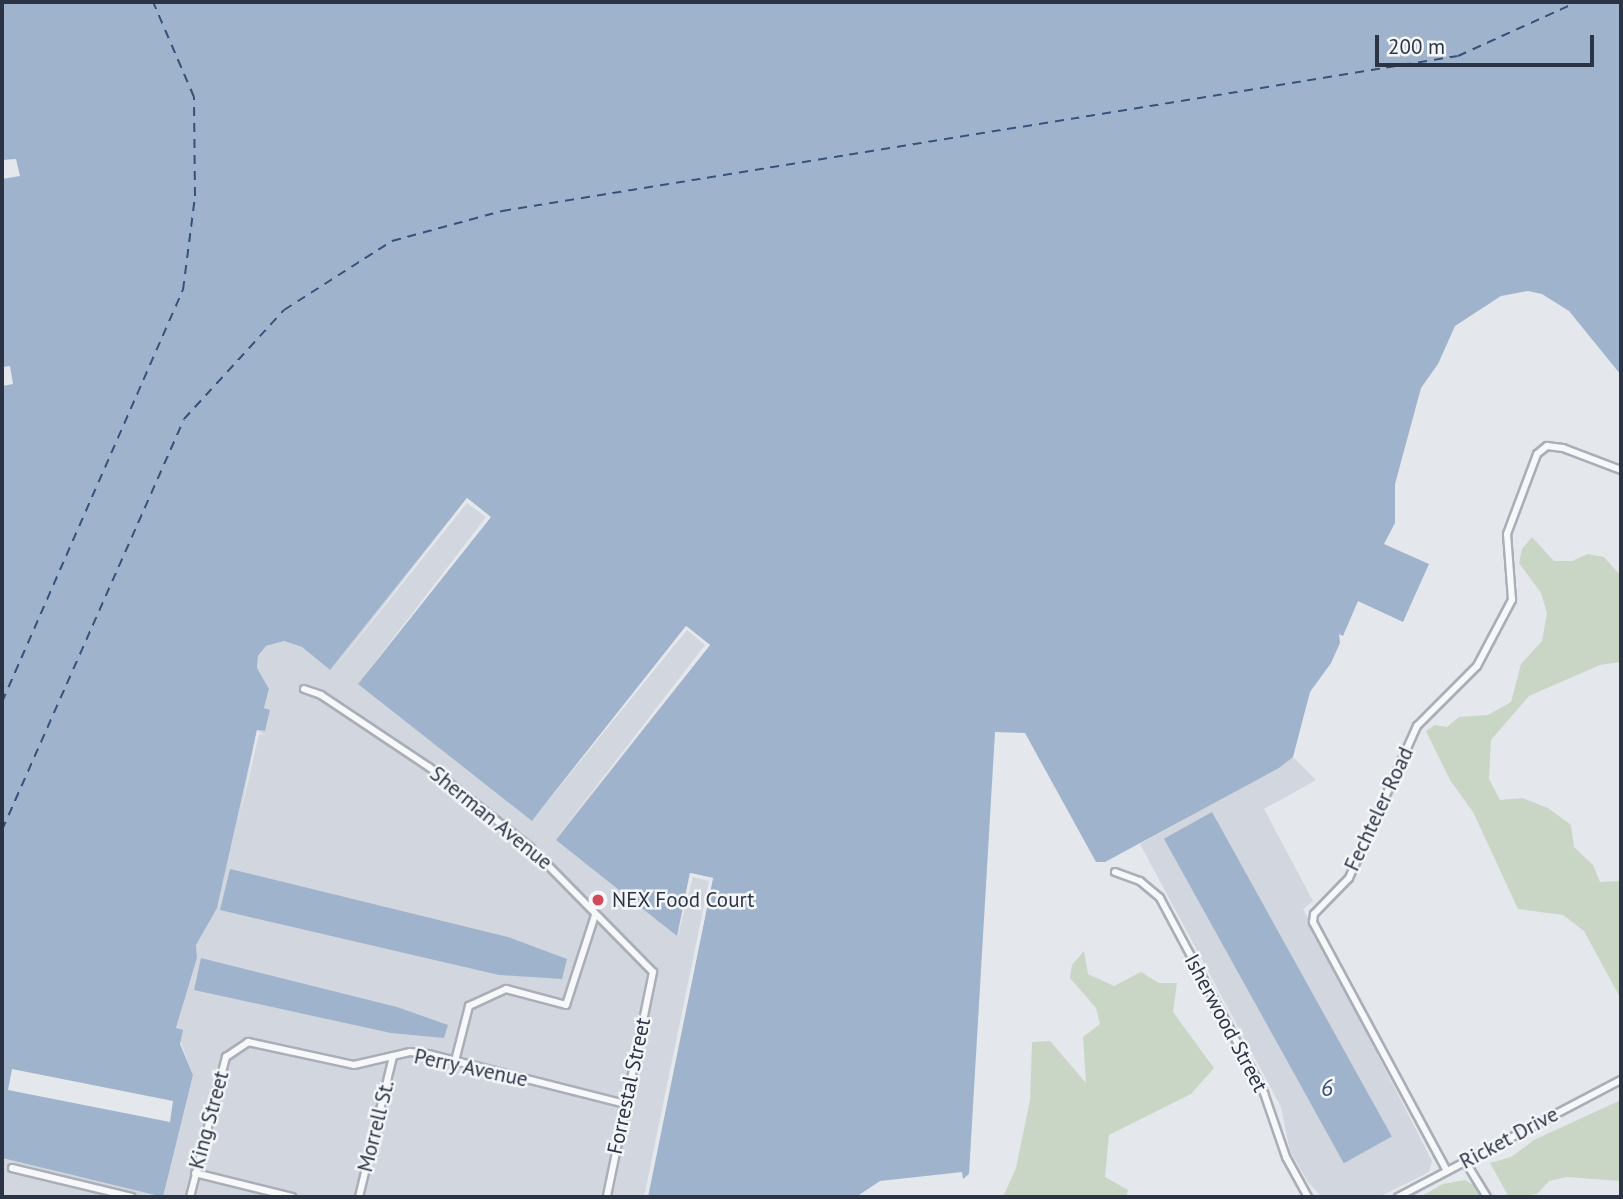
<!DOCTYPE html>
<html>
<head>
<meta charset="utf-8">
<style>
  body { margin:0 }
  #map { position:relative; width:1623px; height:1199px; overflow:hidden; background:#e4e7ec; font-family:"PT Sans",sans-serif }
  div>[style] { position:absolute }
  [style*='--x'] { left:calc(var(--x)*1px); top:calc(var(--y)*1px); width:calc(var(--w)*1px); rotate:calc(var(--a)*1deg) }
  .built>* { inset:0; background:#d2d6de }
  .green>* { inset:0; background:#c9d6c5 }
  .water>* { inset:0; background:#9fb4cc; transform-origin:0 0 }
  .pier>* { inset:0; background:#e4e7ec }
  .ferry>* { height:2px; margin-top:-1px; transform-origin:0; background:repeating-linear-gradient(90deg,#34527a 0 9px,transparent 0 16px) }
  .roads { filter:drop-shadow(2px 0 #a9aeb7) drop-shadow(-2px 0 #a9aeb7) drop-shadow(0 2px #a9aeb7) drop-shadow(0 -2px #a9aeb7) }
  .street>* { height:6px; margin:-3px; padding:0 3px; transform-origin:3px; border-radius:3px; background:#f7f8fa }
  .dots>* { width:19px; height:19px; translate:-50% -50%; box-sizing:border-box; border:4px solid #f4f6f9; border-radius:50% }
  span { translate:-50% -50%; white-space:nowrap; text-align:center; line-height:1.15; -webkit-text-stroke:5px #f4f6f9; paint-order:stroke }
  .street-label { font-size:21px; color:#2b3445 }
  .poi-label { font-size:21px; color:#2b3445 }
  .left { translate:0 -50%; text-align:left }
  .water-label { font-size:23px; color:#34527a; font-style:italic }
  .frame { position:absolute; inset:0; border:4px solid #2b3445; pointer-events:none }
  .scale { position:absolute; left:1375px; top:35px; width:219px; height:32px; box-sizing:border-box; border:4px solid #2b3445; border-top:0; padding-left:9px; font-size:21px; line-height:24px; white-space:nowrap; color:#2b3445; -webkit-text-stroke:5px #f4f6f9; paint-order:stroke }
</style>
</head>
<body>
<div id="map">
  <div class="built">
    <div style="clip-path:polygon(467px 498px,491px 517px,359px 684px,686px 626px,710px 645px,648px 911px,677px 935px,690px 873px,713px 878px,647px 1197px,2px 1197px,2px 1158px,163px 1197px,193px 1075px,176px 1029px,197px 958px,196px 945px,217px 907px,257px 730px,265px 731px,270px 710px,264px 708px,269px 690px,257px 668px,258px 657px,266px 646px,284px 641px,302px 647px,330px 670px)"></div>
    <div style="clip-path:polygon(1293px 757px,1316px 780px,1264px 809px,1313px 901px,1303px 909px,1432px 1161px,1429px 1172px,1379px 1197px,1322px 1197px,1308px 1182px,1290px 1151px,1281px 1107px,1140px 844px)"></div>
  </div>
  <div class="green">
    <div style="clip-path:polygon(1532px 537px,1554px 561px,1572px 561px,1588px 554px,1604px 557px,1621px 576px,1621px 662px,1600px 665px,1529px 696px,1491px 740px,1489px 779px,1500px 800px,1522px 798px,1548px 808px,1571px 825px,1574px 847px,1593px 865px,1600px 882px,1621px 881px,1621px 999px,1584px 931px,1563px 915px,1518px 909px,1473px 812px,1450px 780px,1426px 731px,1435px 725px,1447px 727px,1459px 717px,1488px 715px,1511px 702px,1521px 664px,1542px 641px,1547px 613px,1541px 593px,1519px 563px,1522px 549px)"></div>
    <div style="clip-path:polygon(1084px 951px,1088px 974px,1114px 986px,1141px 972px,1159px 983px,1177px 983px,1173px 1012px,1214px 1068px,1191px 1094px,1109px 1135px,1105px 1177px,1128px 1190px,1126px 1197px,1003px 1197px,1016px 1168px,1030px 1100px,1032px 1042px,1050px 1041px,1086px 1083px,1083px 1037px,1100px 1024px,1096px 1008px,1070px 978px,1072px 965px)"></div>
    <div style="clip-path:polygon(1621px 1100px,1621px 1181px,1567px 1177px,1549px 1181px,1537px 1194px,1509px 1197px,1490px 1163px,1511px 1157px,1534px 1140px)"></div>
    <div style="clip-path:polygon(1465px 1180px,1480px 1189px,1482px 1197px,1420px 1197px,1443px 1184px)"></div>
  </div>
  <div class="water">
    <div style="clip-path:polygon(evenodd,2px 2px,1621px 2px,1621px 375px,1569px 311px,1542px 294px,1528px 291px,1501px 296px,1455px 326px,1438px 364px,1421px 388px,1395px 484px,1395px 523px,1384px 544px,1429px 564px,1403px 622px,1358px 601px,1343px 636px,1339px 634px,1340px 643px,1331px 663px,1310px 692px,1293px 757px,1279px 768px,1105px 862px,1096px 862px,1025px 733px,995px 732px,969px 1174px,963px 1179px,962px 1172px,880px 1181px,856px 1197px,647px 1197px,713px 878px,690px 873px,677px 936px,556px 840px,710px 645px,686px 626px,532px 821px,358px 684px,490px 517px,467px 498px,330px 670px,302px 647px,284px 641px,266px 646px,258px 656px,257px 668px,269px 689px,264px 708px,270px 710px,265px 731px,257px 730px,217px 908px,196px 945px,197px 958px,176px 1028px,183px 1030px,180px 1044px,193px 1075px,163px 1197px,2px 1158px,2px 386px,13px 384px,10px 366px,2px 367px,2px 179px,20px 176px,16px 159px,2px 160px,2px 2px,12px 1069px,173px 1101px,170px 1122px,8px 1090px,12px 1069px)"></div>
    <div style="left:1212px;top:812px;width:371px;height:55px;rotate:61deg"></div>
    <div style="clip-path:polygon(230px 869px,508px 937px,567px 959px,562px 979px,499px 975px,220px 910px)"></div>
    <div style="clip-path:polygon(201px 958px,397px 1007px,448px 1025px,444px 1038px,391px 1033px,194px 990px)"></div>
  </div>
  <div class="pier">
    <div style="clip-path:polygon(467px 498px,491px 517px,358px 684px,486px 517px,467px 503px,330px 674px)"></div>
    <div style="clip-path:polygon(686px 626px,710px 645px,553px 842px,705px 645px,687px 630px,530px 823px)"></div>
    <div style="clip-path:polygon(257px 730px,265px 735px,259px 734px,240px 816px)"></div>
    <div style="clip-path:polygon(690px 873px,713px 878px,648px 1197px,644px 1197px,709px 881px,693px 877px,677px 939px)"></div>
  </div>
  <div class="ferry">
    <div style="--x:2;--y:702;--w:450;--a:-66.3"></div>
    <div style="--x:183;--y:290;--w:95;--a:-82.7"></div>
    <div style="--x:195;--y:196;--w:99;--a:-90.6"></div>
    <div style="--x:194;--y:97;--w:103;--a:-113.3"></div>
    <div style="--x:2;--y:830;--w:449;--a:-66.1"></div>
    <div style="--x:184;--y:419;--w:148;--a:-47.5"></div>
    <div style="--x:284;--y:310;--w:128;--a:-32.6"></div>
    <div style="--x:392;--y:241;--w:114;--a:-15.3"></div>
    <div style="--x:502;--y:211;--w:968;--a:-9.21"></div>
    <div style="--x:1458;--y:56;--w:131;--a:-24.4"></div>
  </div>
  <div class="roads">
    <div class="street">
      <div style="--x:304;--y:689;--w:18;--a:19"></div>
      <div style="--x:321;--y:695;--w:130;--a:33.7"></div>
      <div style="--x:429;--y:767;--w:129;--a:38.4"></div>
      <div style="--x:530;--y:847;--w:175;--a:45.5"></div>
      <div style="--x:653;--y:972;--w:230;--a:101.6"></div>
      <div style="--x:1115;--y:872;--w:27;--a:20"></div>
      <div style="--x:1140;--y:881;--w:26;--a:40"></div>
      <div style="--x:1160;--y:898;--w:221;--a:61.9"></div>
      <div style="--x:1264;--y:1093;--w:68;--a:71"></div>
      <div style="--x:1286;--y:1157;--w:46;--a:61.2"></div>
      <div style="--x:455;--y:1061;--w:57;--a:-75.7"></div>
      <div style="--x:469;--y:1006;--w:41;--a:-24.7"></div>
      <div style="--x:506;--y:989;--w:62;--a:14.9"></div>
      <div style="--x:566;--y:1005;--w:95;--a:-72.1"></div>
      <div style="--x:1465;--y:1161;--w:42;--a:58.6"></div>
      <div style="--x:12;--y:1168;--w:123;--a:13.6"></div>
      <div style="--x:1447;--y:1171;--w:283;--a:-118.3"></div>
      <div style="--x:1313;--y:922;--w:8;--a:-83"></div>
      <div style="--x:1314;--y:914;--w:50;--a:-45.8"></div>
      <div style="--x:1349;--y:878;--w:167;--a:-65.9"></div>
      <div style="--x:1417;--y:726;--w:85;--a:-45"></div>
      <div style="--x:1477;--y:666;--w:75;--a:-62.1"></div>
      <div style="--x:1512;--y:600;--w:66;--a:-94.3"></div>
      <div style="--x:1507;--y:534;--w:85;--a:-69.4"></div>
      <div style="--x:1537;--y:454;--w:13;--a:-39"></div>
      <div style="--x:1547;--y:446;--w:16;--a:7"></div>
      <div style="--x:1563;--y:448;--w:62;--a:20.8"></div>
      <div style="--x:195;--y:1173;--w:100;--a:13.9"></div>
      <div style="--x:190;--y:1197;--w:145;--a:-75.6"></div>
      <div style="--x:226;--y:1057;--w:27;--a:-34"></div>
      <div style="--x:248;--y:1042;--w:108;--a:12.2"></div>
      <div style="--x:354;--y:1065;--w:57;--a:-13.1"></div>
      <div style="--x:410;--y:1052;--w:18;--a:6"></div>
      <div style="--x:428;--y:1054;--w:203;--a:14.2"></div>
      <div style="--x:359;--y:1197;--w:145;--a:-76.4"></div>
      <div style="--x:1398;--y:1197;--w:252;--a:-27.7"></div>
    </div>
  </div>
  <div class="dots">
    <div style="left:598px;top:900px;background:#d1495b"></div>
  </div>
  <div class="street-label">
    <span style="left:1379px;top:809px;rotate:-65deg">Fechteler Road</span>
    <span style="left:491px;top:818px;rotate:39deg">Sherman Avenue</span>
    <span style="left:1226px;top:1023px;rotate:62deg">Isherwood Street</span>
    <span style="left:471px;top:1068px;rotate:12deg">Perry Avenue</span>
    <span style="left:629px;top:1086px;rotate:-78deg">Forrestal Street</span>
    <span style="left:209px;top:1120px;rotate:-75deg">King Street</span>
    <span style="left:376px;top:1126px;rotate:-76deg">Morrell St.</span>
    <span style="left:1509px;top:1138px;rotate:-28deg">Ricket Drive</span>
  </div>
  <div class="poi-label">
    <span class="left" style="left:612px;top:900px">NEX Food Court</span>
  </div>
  <div class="water-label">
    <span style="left:1327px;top:1088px">6</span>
  </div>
  <div class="frame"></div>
  <div class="scale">200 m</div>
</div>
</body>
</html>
